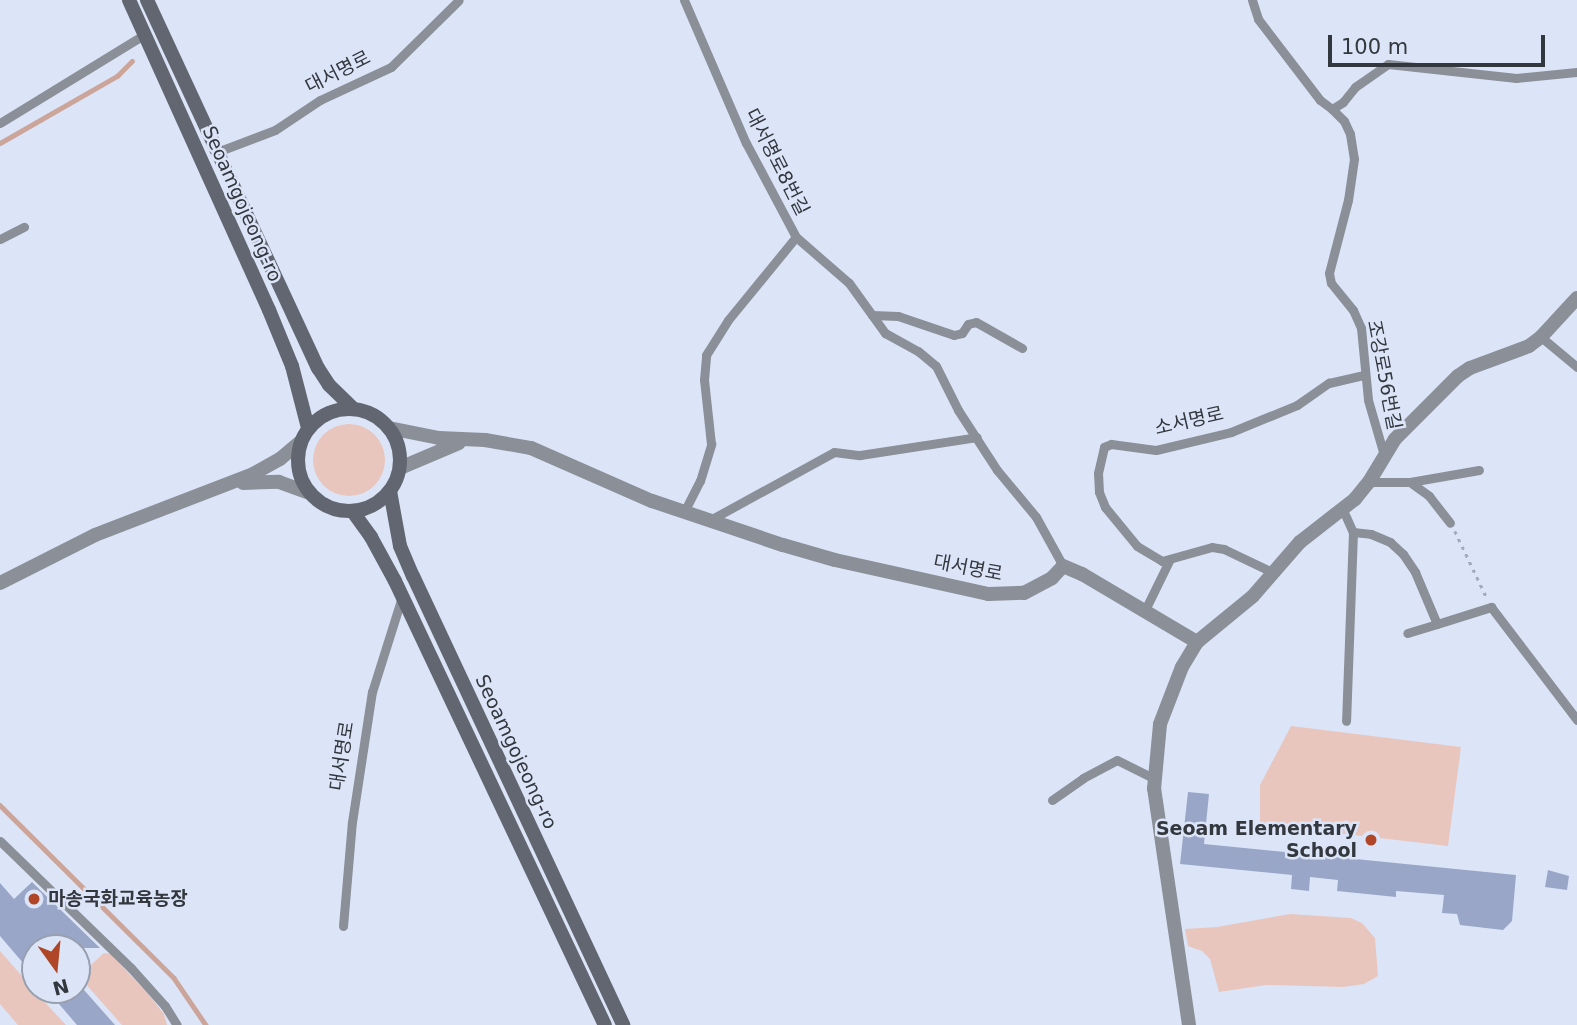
<!DOCTYPE html>
<html>
<head>
<meta charset="utf-8">
<style>
  body { margin:0 }
  #map { position:relative; width:1577px; height:1025px; overflow:hidden; background:#dce5f8; font-family:"DejaVu Sans","Noto Sans KR",sans-serif }
  div>[style] { position:absolute }
  [style*='--x'] { left:calc(var(--x)*1px); top:calc(var(--y)*1px); width:calc(var(--w)*1px); rotate:calc(var(--a)*1deg) }
  .green>* { inset:0; background:#e8c6bd }
  .round { border-radius:50% }
  .stream>* { height:4.5px; margin:-2.25px; padding:0 2.25px; transform-origin:2.25px; border-radius:2.25px; background:#cca59a }
  .building>* { inset:0; background:#99a6c7 }
  .path>* { height:2.5px; margin-top:-1.25px; transform-origin:0; background:repeating-linear-gradient(90deg,#a2aab9 0 3.5px,transparent 0 8.5px) }
  .service>* { height:9px; margin:-4.5px; padding:0 4.5px; transform-origin:4.5px; border-radius:4.5px; background:#8b8f97 }
  .minor>* { height:14px; margin:-7px; padding:0 7px; transform-origin:7px; border-radius:7px; background:#8b8f97 }
  .secondary>* { height:14px; margin:-7px; padding:0 7px; transform-origin:7px; border-radius:7px; background:#616671 }
  .secondary>.ring { margin:-7px; padding:0; box-sizing:content-box; background:none; border:14px solid #616671; border-radius:50% }
  .dots>* { width:19px; height:19px; translate:-50% -50%; box-sizing:border-box; border:4px solid #dce5f8; border-radius:50% }
  span { translate:-50% -50%; white-space:nowrap; text-align:center; line-height:1.15; -webkit-text-stroke:5px #dce5f8; paint-order:stroke }
  .street-label { font-size:19px; color:#33373e }
  .poi-label { font-size:19px; color:#33373e; font-weight:700 }
  .right { translate:-100% -50%; text-align:right }
  .left { translate:0 -50%; text-align:left }
  .north { position:absolute; left:21px; top:934px; width:70px; height:70px; box-sizing:border-box; background:#dce5f8; border:2px solid #989fae; border-radius:50%; rotate:165deg; font-size:19px; font-weight:700; line-height:28px; text-align:center; color:#33373e }
  .north::after { content:''; display:block; margin:auto; width:24px; height:32px; background:#ae4627; clip-path:polygon(50% 0,100% 100%,50% 72%,0 100%) }
  .scale { position:absolute; left:1328px; top:35px; width:217px; height:32px; box-sizing:border-box; border:4px solid #33373e; border-top:0; padding-left:9px; font-size:21px; line-height:24px; white-space:nowrap; color:#33373e; -webkit-text-stroke:5px #dce5f8; paint-order:stroke }
</style>
</head>
<body>
<div id="map">
  <div class="green">
    <div class="round" style="left:313px;top:424px;width:72px;height:72px"></div>
    <div style="clip-path:polygon(1291px 726px,1461px 747px,1448px 846px,1260px 824px,1260px 785px)"></div>
    <div style="clip-path:polygon(1290px 914px,1351px 918px,1362px 923px,1375px 938px,1378px 976px,1364px 984px,1343px 987px,1266px 985px,1219px 992px,1210px 959px,1202px 951px,1188px 946px,1185px 929px,1217px 927px)"></div>
    <div style="clip-path:polygon(0 951px,52px 1010px,66px 1025px,18px 1025px,0 1004px)"></div>
    <div style="clip-path:polygon(104px 953px,111px 954px,149px 995px,164px 1014px,167px 1025px,122px 1025px,83px 981px,82px 973px)"></div>
  </div>
  <div class="stream">
    <div style="--x:0;--y:143;--w:135;--a:-29.8"></div>
    <div style="--x:117;--y:76;--w:21;--a:-45"></div>
    <div style="--x:0;--y:805;--w:245;--a:44.8"></div>
    <div style="--x:174;--y:978;--w:57;--a:55.8"></div>
  </div>
  <div class="building">
    <div style="clip-path:polygon(1188px 792px,1209px 794px,1204px 844px,1516px 875px,1512px 921px,1503px 930px,1460px 925px,1457px 914px,1442px 913px,1444px 895px,1396px 891px,1396px 897px,1337px 891px,1338px 880px,1310px 877px,1309px 891px,1291px 889px,1292px 875px,1180px 864px)"></div>
    <div style="clip-path:polygon(1548px 870px,1569px 876px,1567px 890px,1545px 887px)"></div>
    <div style="clip-path:polygon(32px 882px,100px 948px,35px 948px,35px 977px,0 936px,0 883px,14px 899px)"></div>
    <div style="clip-path:polygon(47px 990px,84px 990px,115px 1025px,77px 1025px)"></div>
  </div>
  <div class="path">
    <div style="--x:1455;--y:531;--w:74;--a:64.5"></div>
  </div>
  <div class="service">
    <div style="--x:684;--y:0;--w:156;--a:66.6"></div>
    <div style="--x:746;--y:143;--w:106;--a:62"></div>
    <div style="--x:796;--y:237;--w:70;--a:41"></div>
    <div style="--x:849;--y:283;--w:62;--a:54.2"></div>
    <div style="--x:885;--y:333;--w:38;--a:29"></div>
    <div style="--x:918;--y:351;--w:23;--a:40"></div>
    <div style="--x:936;--y:366;--w:49;--a:63.4"></div>
    <div style="--x:958;--y:410;--w:72;--a:57"></div>
    <div style="--x:997;--y:470;--w:61;--a:50.3"></div>
    <div style="--x:1036;--y:517;--w:56;--a:61.1"></div>
    <div style="--x:1252;--y:0;--w:20;--a:72"></div>
    <div style="--x:1258;--y:19;--w:102;--a:52.6"></div>
    <div style="--x:1320;--y:100;--w:15;--a:37"></div>
    <div style="--x:1332;--y:109;--w:13;--a:-32"></div>
    <div style="--x:1343;--y:102;--w:19;--a:-51"></div>
    <div style="--x:1355;--y:87;--w:40;--a:-34.9"></div>
    <div style="--x:1388;--y:64;--w:129;--a:6.2"></div>
    <div style="--x:1516;--y:78;--w:61;--a:-5.6"></div>
    <div style="--x:1332;--y:109;--w:17;--a:45"></div>
    <div style="--x:1344;--y:121;--w:14;--a:65"></div>
    <div style="--x:1350;--y:134;--w:25;--a:81"></div>
    <div style="--x:1354;--y:159;--w:41;--a:98.3"></div>
    <div style="--x:1348;--y:200;--w:75;--a:104.6"></div>
    <div style="--x:1329;--y:273;--w:10;--a:79"></div>
    <div style="--x:1331;--y:283;--w:35;--a:51"></div>
    <div style="--x:1353;--y:310;--w:20;--a:66"></div>
    <div style="--x:1361;--y:328;--w:72;--a:84.4"></div>
    <div style="--x:1368;--y:400;--w:57;--a:73.8"></div>
    <div style="--x:0;--y:123;--w:170;--a:-31.5"></div>
    <div style="--x:217;--y:152;--w:62;--a:-20.8"></div>
    <div style="--x:275;--y:130;--w:54;--a:-33.7"></div>
    <div style="--x:320;--y:100;--w:78;--a:-24.9"></div>
    <div style="--x:391;--y:67;--w:95;--a:-44.6"></div>
    <div style="--x:0;--y:239;--w:27;--a:-27"></div>
    <div style="--x:872;--y:315;--w:26;--a:2"></div>
    <div style="--x:898;--y:316;--w:59;--a:18.7"></div>
    <div style="--x:954;--y:335;--w:8;--a:-14"></div>
    <div style="--x:962;--y:333;--w:11;--a:-56"></div>
    <div style="--x:968;--y:324;--w:8;--a:-14"></div>
    <div style="--x:976;--y:322;--w:53;--a:29.5"></div>
    <div style="--x:1541;--y:337;--w:47;--a:39.8"></div>
    <div style="--x:1369;--y:482;--w:41;--a:0"></div>
    <div style="--x:1410;--y:482;--w:24;--a:36"></div>
    <div style="--x:1429;--y:496;--w:34;--a:52"></div>
    <div style="--x:1410;--y:482;--w:70;--a:-9.9"></div>
    <div style="--x:1343;--y:510;--w:24;--a:66"></div>
    <div style="--x:1353;--y:532;--w:189;--a:92.1"></div>
    <div style="--x:684;--y:512;--w:35;--a:-63"></div>
    <div style="--x:700;--y:481;--w:39;--a:-73"></div>
    <div style="--x:711;--y:444;--w:64;--a:-96.2"></div>
    <div style="--x:704;--y:380;--w:25;--a:-85"></div>
    <div style="--x:706;--y:355;--w:41;--a:-57.8"></div>
    <div style="--x:728;--y:320;--w:107;--a:-50.7"></div>
    <div style="--x:710;--y:520;--w:141;--a:-28.7"></div>
    <div style="--x:834;--y:452;--w:26;--a:7"></div>
    <div style="--x:860;--y:455;--w:118;--a:-8.7"></div>
    <div style="--x:1353;--y:532;--w:18;--a:6"></div>
    <div style="--x:1371;--y:534;--w:21;--a:23"></div>
    <div style="--x:1390;--y:542;--w:18;--a:43"></div>
    <div style="--x:1403;--y:554;--w:22;--a:56"></div>
    <div style="--x:1415;--y:572;--w:56;--a:67.1"></div>
    <div style="--x:1437;--y:624;--w:31;--a:163"></div>
    <div style="--x:1274;--y:573;--w:55;--a:-154.4"></div>
    <div style="--x:1224;--y:549;--w:12;--a:-171"></div>
    <div style="--x:1212;--y:547;--w:52;--a:164.4"></div>
    <div style="--x:1162;--y:561;--w:29;--a:-149"></div>
    <div style="--x:1137;--y:546;--w:50;--a:-129.4"></div>
    <div style="--x:1105;--y:507;--w:16;--a:-112"></div>
    <div style="--x:1099;--y:492;--w:19;--a:-93"></div>
    <div style="--x:1098;--y:473;--w:27;--a:-77"></div>
    <div style="--x:1104;--y:447;--w:8;--a:-23"></div>
    <div style="--x:1111;--y:444;--w:45;--a:7.6"></div>
    <div style="--x:1156;--y:450;--w:77;--a:-13.5"></div>
    <div style="--x:1231;--y:432;--w:71;--a:-22.2"></div>
    <div style="--x:1297;--y:405;--w:39;--a:-35"></div>
    <div style="--x:1329;--y:383;--w:36;--a:-13"></div>
    <div style="--x:1145;--y:610;--w:55;--a:-63.9"></div>
    <div style="--x:1437;--y:624;--w:57;--a:-17.5"></div>
    <div style="--x:1491;--y:607;--w:142;--a:52.7"></div>
    <div style="--x:1052;--y:800;--w:38;--a:-35"></div>
    <div style="--x:1083;--y:778;--w:38;--a:-28"></div>
    <div style="--x:1117;--y:760;--w:42;--a:26.6"></div>
    <div style="--x:0;--y:841;--w:182;--a:44.1"></div>
    <div style="--x:131;--y:968;--w:51;--a:48.2"></div>
    <div style="--x:165;--y:1006;--w:22;--a:58"></div>
    <div style="--x:343;--y:926;--w:104;--a:-85.1"></div>
    <div style="--x:352;--y:822;--w:132;--a:-81.3"></div>
    <div style="--x:372;--y:692;--w:100;--a:-72.5"></div>
  </div>
  <div class="minor">
    <div style="--x:389;--y:428;--w:51;--a:11.3"></div>
    <div style="--x:439;--y:438;--w:46;--a:2.5"></div>
    <div style="--x:485;--y:440;--w:47;--a:9.9"></div>
    <div style="--x:531;--y:448;--w:132;--a:23.7"></div>
    <div style="--x:652;--y:501;--w:138;--a:18.6"></div>
    <div style="--x:783;--y:545;--w:54;--a:16.1"></div>
    <div style="--x:835;--y:560;--w:157;--a:12.5"></div>
    <div style="--x:988;--y:594;--w:36;--a:-2"></div>
    <div style="--x:1024;--y:593;--w:32;--a:-28"></div>
    <div style="--x:1052;--y:578;--w:16;--a:-47"></div>
    <div style="--x:1063;--y:566;--w:21;--a:23"></div>
    <div style="--x:1082;--y:574;--w:134;--a:30.6"></div>
    <div style="--x:400;--y:468;--w:64;--a:-23"></div>
    <div style="--x:243;--y:483;--w:36;--a:-2"></div>
    <div style="--x:279;--y:482;--w:30;--a:20"></div>
    <div style="--x:0;--y:583;--w:106;--a:-26.8"></div>
    <div style="--x:95;--y:535;--w:169;--a:-21.1"></div>
    <div style="--x:253;--y:474;--w:31;--a:-29"></div>
    <div style="--x:280;--y:459;--w:25;--a:-40"></div>
    <div style="--x:1189;--y:1025;--w:239;--a:-98.4"></div>
    <div style="--x:1154;--y:789;--w:65;--a:-84.7"></div>
    <div style="--x:1160;--y:724;--w:61;--a:-68.9"></div>
    <div style="--x:1182;--y:667;--w:29;--a:-59"></div>
    <div style="--x:1197;--y:642;--w:72;--a:-39.4"></div>
    <div style="--x:1253;--y:596;--w:72;--a:-49"></div>
    <div style="--x:1300;--y:542;--w:70;--a:-38"></div>
    <div style="--x:1355;--y:499;--w:22;--a:-51"></div>
    <div style="--x:1369;--y:482;--w:50;--a:-58.8"></div>
    <div style="--x:1395;--y:439;--w:89;--a:-45"></div>
    <div style="--x:1458;--y:376;--w:14;--a:-34"></div>
    <div style="--x:1470;--y:368;--w:63;--a:-20.4"></div>
    <div style="--x:1529;--y:346;--w:15;--a:-37"></div>
    <div style="--x:1541;--y:337;--w:53;--a:-47.3"></div>
  </div>
  <div class="secondary">
    <div style="--x:129;--y:0;--w:340;--a:65.7"></div>
    <div style="--x:269;--y:310;--w:61;--a:67.7"></div>
    <div style="--x:292;--y:366;--w:64;--a:75.5"></div>
    <div style="--x:147;--y:0;--w:406;--a:65.1"></div>
    <div style="--x:318;--y:368;--w:20;--a:57"></div>
    <div style="--x:329;--y:385;--w:33;--a:44"></div>
    <div class="ring" style="left:298px;top:409px;width:88px;height:88px"></div>
    <div style="--x:390;--y:491;--w:56;--a:79.7"></div>
    <div style="--x:400;--y:546;--w:33;--a:67"></div>
    <div style="--x:413;--y:576;--w:496;--a:64.9"></div>
    <div style="--x:353;--y:512;--w:31;--a:54"></div>
    <div style="--x:371;--y:537;--w:50;--a:61.4"></div>
    <div style="--x:395;--y:581;--w:491;--a:64.7"></div>
  </div>
  <div class="dots">
    <div style="left:1371px;top:840px;background:#ae4627"></div>
    <div style="left:34px;top:899px;background:#ae4627"></div>
  </div>
  <div class="street-label">
    <span style="left:338px;top:72px;rotate:-27deg">대서명로</span>
    <span style="left:777px;top:162px;rotate:63deg">대서명로8번길</span>
    <span style="left:242px;top:204px;rotate:66deg">Seoamgojeong-ro</span>
    <span style="left:1384px;top:375px;rotate:79deg">조강로56번길</span>
    <span style="left:1189px;top:421px;rotate:-13deg">소서명로</span>
    <span style="left:968px;top:568px;rotate:11deg">대서명로</span>
    <span style="left:516px;top:752px;rotate:65deg">Seoamgojeong-ro</span>
    <span style="left:342px;top:756px;rotate:-81deg">대서명로</span>
  </div>
  <div class="poi-label">
    <span class="right" style="left:1357px;top:840px">Seoam Elementary<br>School</span>
    <span class="left" style="left:48px;top:899px">마송국화교육농장</span>
  </div>
  <div class="north">N</div>
  <div class="scale">100 m</div>
</div>
</body>
</html>
